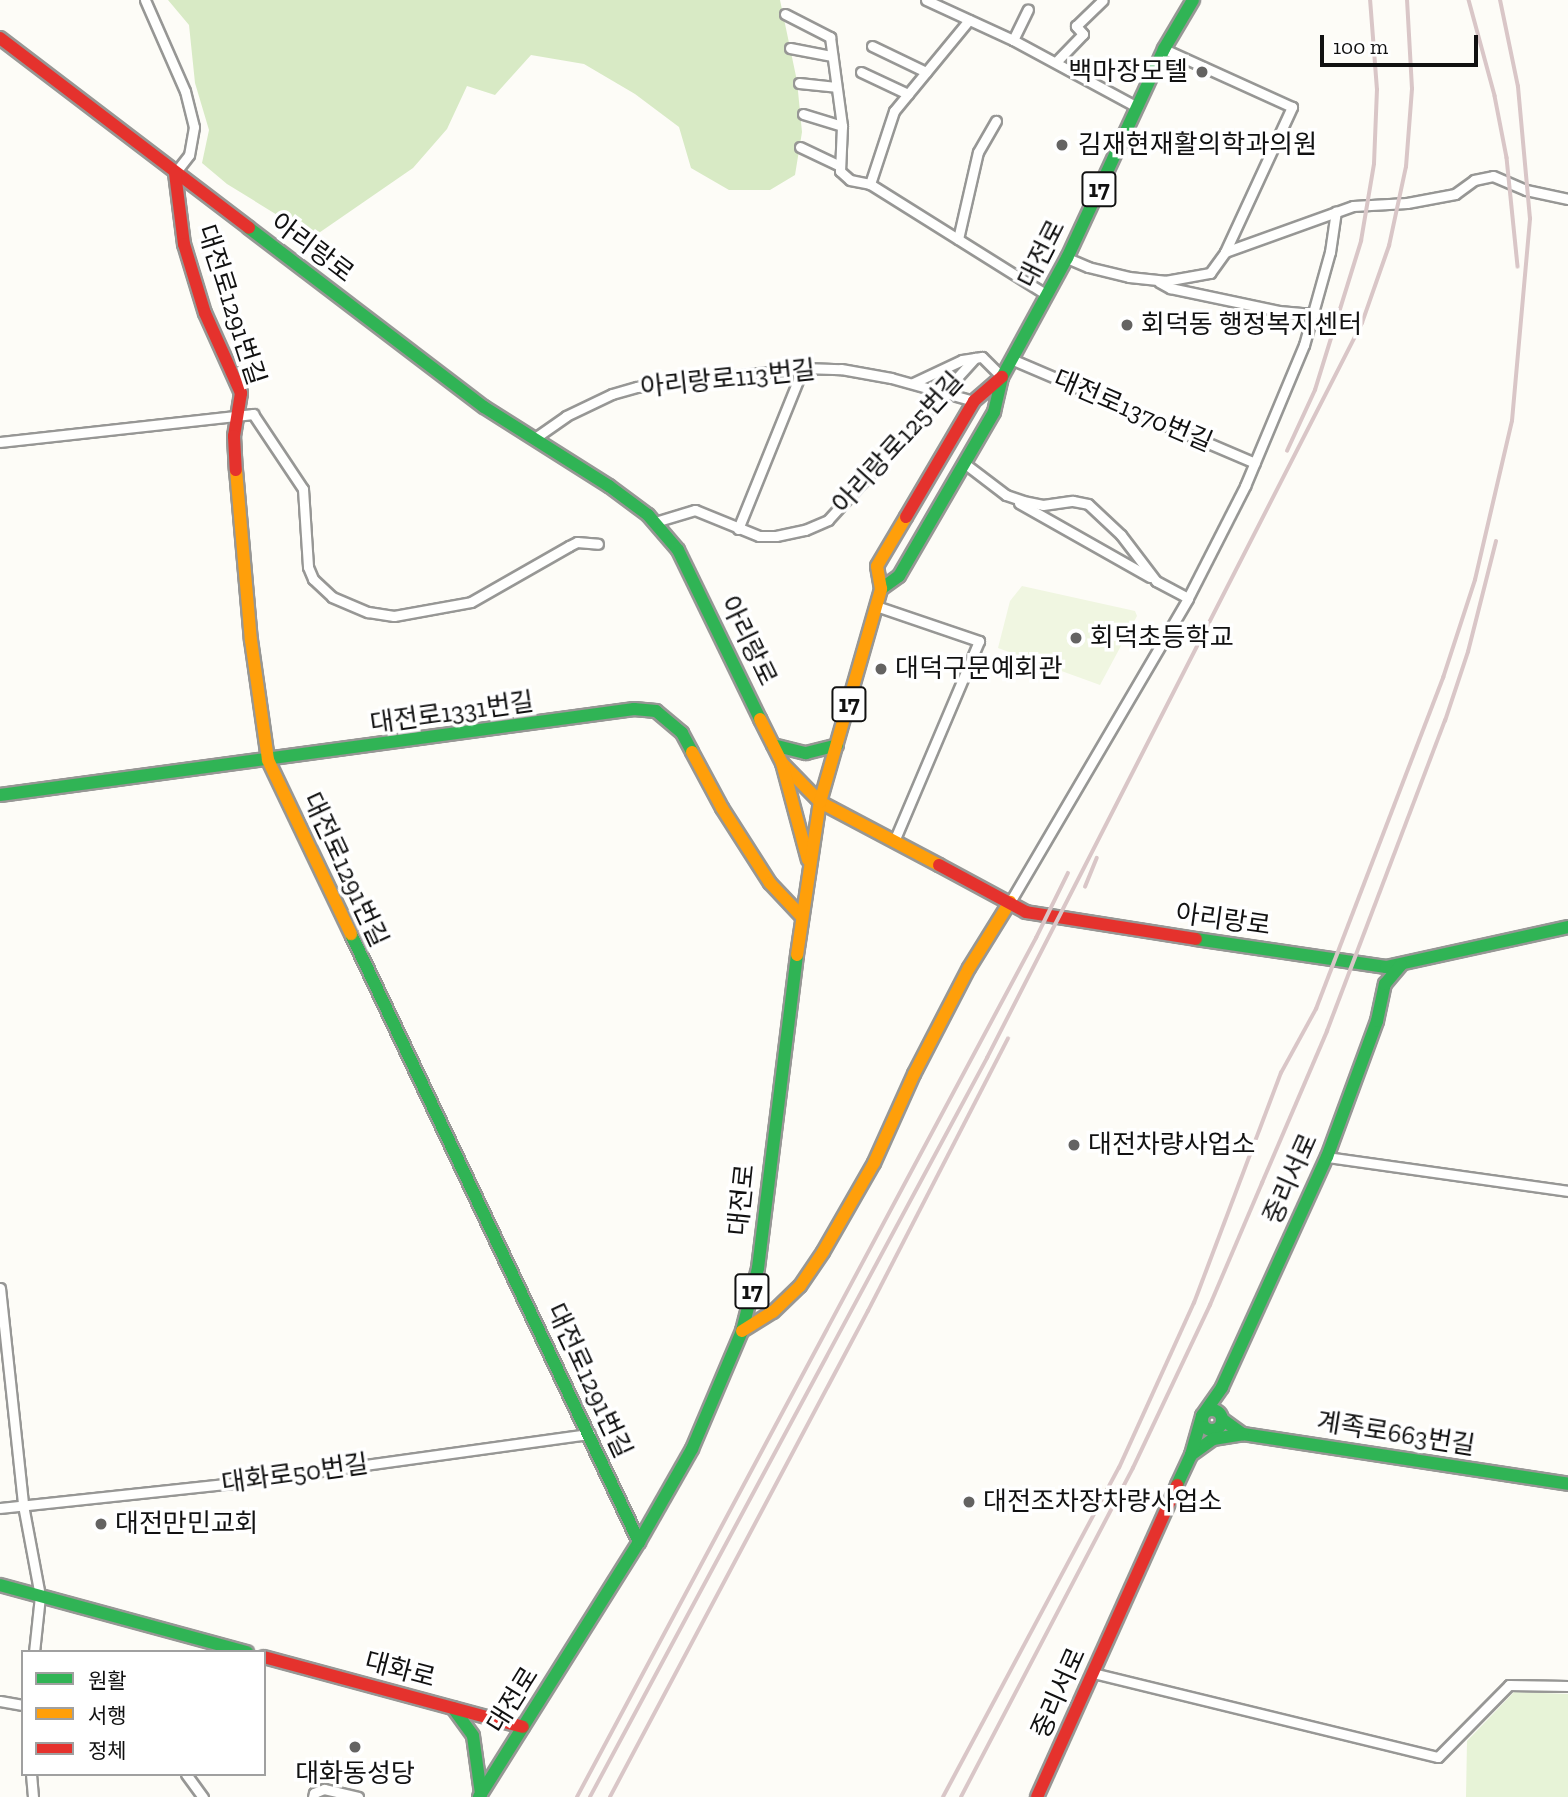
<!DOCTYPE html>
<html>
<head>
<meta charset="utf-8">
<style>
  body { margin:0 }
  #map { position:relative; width:1568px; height:1797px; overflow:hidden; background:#fdfcf7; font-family:"Zilla Slab","Noto Sans KR",serif }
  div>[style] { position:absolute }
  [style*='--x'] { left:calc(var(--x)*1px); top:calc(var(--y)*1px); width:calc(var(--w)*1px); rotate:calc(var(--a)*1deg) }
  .green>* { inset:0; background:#e7f3d7 }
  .forest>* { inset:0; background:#d8eac5 }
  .pitch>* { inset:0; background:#f0f6e1 }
  .roads { filter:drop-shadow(2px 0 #979795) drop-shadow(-2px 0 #979795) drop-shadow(0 2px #979795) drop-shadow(0 -2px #979795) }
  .street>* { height:9px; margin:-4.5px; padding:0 4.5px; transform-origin:4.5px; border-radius:4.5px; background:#fffffe }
  .fast>* { height:12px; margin:-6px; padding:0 6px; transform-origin:6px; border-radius:6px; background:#30b455 }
  .fast>.ring { margin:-6px; padding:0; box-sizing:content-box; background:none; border:12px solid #30b455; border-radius:50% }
  .slow>* { height:12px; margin:-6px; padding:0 6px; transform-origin:6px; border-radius:6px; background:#ff9f0a }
  .jam>* { height:12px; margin:-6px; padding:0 6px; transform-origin:6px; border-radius:6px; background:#e5322d }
  .rail>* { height:3.5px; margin:-1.75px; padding:0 1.75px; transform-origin:1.75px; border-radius:1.75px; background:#d9c6c7 }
  .dots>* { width:19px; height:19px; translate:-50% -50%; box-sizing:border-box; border:4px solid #fff; border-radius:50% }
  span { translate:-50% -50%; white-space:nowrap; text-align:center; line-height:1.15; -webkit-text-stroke:7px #fff; paint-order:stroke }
  .shield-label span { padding:2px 5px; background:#fff; border:2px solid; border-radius:5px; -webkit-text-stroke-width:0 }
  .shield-label { font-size:24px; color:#111; font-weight:700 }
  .poi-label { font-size:26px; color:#111 }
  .right { translate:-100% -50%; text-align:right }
  .left { translate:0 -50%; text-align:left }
  .street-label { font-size:26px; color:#111 }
  .legend { position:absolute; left:21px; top:1650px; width:245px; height:126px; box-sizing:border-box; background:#fff; border:2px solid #a0a0a0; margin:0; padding:9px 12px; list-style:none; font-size:21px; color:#111 }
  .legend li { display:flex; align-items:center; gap:14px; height:35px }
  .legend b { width:35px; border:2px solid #a0a0a0 }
  .scale { position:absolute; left:1320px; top:35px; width:158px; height:32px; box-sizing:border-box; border:4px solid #111; border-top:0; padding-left:9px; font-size:21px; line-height:24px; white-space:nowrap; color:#111; -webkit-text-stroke:5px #fff; paint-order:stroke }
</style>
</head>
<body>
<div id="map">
  <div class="green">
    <div style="clip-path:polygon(1514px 1692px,1568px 1694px,1568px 1797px,1466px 1797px,1467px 1741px)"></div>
  </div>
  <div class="forest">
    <div style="clip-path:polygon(168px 0,780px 0,797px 81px,802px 132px,795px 175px,770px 190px,729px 190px,691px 168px,679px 127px,635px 94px,584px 64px,531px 55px,495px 95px,467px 86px,447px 129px,413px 168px,313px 237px,227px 184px,202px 163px,209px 130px,195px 83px,189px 25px)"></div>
  </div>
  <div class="pitch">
    <div style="clip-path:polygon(1022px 586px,1135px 611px,1137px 616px,1100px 685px,998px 648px,1010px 601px)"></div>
  </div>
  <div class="roads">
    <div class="street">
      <div style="--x:145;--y:0;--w:99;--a:66.3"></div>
      <div style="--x:185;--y:91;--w:37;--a:76"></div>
      <div style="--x:194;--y:127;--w:28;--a:100"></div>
      <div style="--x:189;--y:155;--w:23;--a:128"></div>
      <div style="--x:926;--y:0;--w:96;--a:24.7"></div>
      <div style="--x:1013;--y:40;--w:141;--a:28.4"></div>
      <div style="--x:785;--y:14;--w:51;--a:27.1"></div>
      <div style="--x:830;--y:37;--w:90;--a:82.3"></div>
      <div style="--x:842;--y:126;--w:45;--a:92.5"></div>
      <div style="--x:840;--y:171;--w:13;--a:42"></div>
      <div style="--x:850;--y:180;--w:20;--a:11"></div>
      <div style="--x:969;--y:20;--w:118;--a:129.5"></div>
      <div style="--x:894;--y:111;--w:77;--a:108.2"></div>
      <div style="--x:870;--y:184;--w:209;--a:32.1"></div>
      <div style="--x:1013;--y:40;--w:34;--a:-64"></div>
      <div style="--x:872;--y:46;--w:60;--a:25.7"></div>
      <div style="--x:790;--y:48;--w:43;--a:10.8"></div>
      <div style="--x:1056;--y:62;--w:39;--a:-46"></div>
      <div style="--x:1083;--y:34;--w:11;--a:-131"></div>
      <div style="--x:1076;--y:26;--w:37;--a:-44"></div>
      <div style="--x:861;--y:72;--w:52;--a:25.1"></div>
      <div style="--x:799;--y:83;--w:37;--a:6"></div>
      <div style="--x:803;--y:114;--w:41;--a:17.1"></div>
      <div style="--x:800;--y:147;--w:42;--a:25.3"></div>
      <div style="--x:958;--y:239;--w:89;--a:-77.1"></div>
      <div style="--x:978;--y:152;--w:36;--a:-60"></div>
      <div style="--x:1225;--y:252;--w:136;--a:-19.8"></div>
      <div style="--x:1353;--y:206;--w:54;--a:-3.2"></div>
      <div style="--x:1407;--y:203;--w:49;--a:-10.6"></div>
      <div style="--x:1455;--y:194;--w:24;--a:-36"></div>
      <div style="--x:1474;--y:180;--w:19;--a:-12"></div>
      <div style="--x:1493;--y:176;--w:36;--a:23"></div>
      <div style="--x:1526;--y:190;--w:43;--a:12.1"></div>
      <div style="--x:1067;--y:258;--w:23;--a:23"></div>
      <div style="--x:1088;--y:267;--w:42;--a:13.7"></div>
      <div style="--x:1129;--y:277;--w:36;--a:6"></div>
      <div style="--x:1165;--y:281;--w:46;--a:-10.1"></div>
      <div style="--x:1210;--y:273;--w:26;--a:-54"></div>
      <div style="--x:1225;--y:252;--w:160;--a:-65.2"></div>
      <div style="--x:1292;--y:107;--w:141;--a:-155.6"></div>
      <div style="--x:1159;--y:282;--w:13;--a:29"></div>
      <div style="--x:1170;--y:288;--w:111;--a:11.9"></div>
      <div style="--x:1279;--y:311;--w:34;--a:5"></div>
      <div style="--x:1011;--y:359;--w:265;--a:23.1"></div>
      <div style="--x:913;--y:383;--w:54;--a:-25.1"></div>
      <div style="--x:962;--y:360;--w:20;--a:-9"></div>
      <div style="--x:982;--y:357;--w:28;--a:45"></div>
      <div style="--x:535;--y:438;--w:38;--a:-35"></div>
      <div style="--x:566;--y:416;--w:51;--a:-25.6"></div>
      <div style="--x:612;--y:394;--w:26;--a:-16"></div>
      <div style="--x:637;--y:387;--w:167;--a:-6.5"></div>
      <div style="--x:803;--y:368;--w:38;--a:2"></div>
      <div style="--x:841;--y:369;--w:51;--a:10.2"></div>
      <div style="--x:891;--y:378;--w:86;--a:15.5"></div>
      <div style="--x:0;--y:442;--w:255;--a:-6.3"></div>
      <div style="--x:253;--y:414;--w:90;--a:56.3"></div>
      <div style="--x:303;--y:489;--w:78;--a:86.3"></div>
      <div style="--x:308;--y:567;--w:13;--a:67"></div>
      <div style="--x:313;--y:579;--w:26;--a:43"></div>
      <div style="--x:332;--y:597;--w:39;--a:23"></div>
      <div style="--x:368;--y:612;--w:26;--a:9"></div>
      <div style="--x:394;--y:616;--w:78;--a:-10.3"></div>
      <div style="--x:471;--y:602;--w:113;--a:-29.7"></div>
      <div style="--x:569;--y:546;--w:9;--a:-27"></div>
      <div style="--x:577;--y:542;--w:21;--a:5"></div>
      <div style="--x:964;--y:463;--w:53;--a:37.3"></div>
      <div style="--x:1006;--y:495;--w:18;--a:19"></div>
      <div style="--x:1023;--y:501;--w:20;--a:11"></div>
      <div style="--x:1043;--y:505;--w:30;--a:-8"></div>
      <div style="--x:1073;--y:501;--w:15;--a:11"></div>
      <div style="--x:1088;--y:504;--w:45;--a:43.2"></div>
      <div style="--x:1121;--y:535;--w:58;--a:52.7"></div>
      <div style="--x:1156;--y:581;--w:36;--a:28"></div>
      <div style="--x:1019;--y:503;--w:150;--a:29.5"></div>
      <div style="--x:655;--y:522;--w:42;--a:-16.7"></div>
      <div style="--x:695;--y:510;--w:69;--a:22.1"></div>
      <div style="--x:759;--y:536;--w:17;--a:0"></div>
      <div style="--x:776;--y:536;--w:30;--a:-12"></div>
      <div style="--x:805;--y:530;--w:25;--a:-23"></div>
      <div style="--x:828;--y:520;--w:219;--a:-47.8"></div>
      <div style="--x:738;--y:529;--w:174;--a:-68"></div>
      <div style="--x:876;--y:606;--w:109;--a:18.8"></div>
      <div style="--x:979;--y:641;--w:217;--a:113"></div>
      <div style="--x:1010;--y:902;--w:352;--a:-59.6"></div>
      <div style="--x:1188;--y:598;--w:126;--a:-63"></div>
      <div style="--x:1245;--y:486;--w:153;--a:-67.3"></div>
      <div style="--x:1304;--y:345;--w:97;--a:-74.4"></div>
      <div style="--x:1330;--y:252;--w:41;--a:-81.7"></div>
      <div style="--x:1327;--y:1157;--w:243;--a:8"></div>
      <div style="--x:0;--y:1288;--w:218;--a:83.9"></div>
      <div style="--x:23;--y:1505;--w:93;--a:79.4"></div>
      <div style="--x:40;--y:1596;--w:56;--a:96.1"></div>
      <div style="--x:0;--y:1508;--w:236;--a:-6.1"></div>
      <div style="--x:235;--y:1483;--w:358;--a:-7.9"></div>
      <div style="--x:1093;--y:1673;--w:355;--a:13.7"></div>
      <div style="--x:1438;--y:1757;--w:101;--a:-45.4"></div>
      <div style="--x:1509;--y:1685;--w:59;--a:1"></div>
      <div style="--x:0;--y:1701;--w:23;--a:10"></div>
      <div style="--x:31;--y:1774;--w:23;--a:85"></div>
      <div style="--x:186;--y:1774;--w:29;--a:54"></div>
      <div style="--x:313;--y:1797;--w:4;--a:-76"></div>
      <div style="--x:314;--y:1793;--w:11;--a:-22"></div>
      <div style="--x:324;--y:1789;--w:35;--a:13"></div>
    </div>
    <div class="fast">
      <div style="--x:249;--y:228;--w:295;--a:37.3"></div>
      <div style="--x:484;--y:407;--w:148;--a:32.3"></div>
      <div style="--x:609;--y:486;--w:49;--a:36.6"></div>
      <div style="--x:648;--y:515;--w:46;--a:49.4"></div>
      <div style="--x:678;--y:550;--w:188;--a:64.1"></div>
      <div style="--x:881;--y:589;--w:22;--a:-36"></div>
      <div style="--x:899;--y:576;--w:190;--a:-59.9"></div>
      <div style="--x:994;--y:412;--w:36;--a:-77"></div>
      <div style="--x:1002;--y:377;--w:136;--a:-61.4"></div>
      <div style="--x:1067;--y:258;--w:230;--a:-65.1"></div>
      <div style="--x:1164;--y:49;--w:57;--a:-59.4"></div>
      <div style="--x:773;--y:745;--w:34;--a:14"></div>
      <div style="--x:806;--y:753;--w:32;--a:-14"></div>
      <div style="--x:0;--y:795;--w:640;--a:-7.72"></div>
      <div style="--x:634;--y:709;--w:22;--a:5"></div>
      <div style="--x:656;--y:711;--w:34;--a:40"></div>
      <div style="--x:682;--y:733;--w:21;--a:62"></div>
      <div style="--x:351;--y:934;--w:673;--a:64.65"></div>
      <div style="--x:1196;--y:939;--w:192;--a:8.4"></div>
      <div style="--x:1386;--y:967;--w:186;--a:-12.4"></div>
      <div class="ring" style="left:1202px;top:1410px;width:8px;height:8px"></div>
      <div style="--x:1222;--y:1419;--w:26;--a:36"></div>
      <div style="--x:1243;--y:1434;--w:329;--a:8.7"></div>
      <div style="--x:1191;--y:1455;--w:27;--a:-36"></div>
      <div style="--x:1213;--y:1439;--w:30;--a:-9"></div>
      <div style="--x:1177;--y:1485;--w:33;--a:-65"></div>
      <div style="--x:1191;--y:1455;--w:41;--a:-74.2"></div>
      <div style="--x:1202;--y:1416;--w:35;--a:-55"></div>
      <div style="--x:1222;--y:1387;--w:253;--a:-65.5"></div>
      <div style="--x:1327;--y:1157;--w:145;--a:-69.8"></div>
      <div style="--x:1377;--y:1021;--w:38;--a:-78"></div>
      <div style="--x:1385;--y:984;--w:25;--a:-50"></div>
      <div style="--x:0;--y:1585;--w:256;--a:15.2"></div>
      <div style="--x:453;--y:1708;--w:34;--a:54"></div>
      <div style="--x:473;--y:1736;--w:59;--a:82.1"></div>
      <div style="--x:479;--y:1797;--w:301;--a:-57.9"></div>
      <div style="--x:639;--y:1542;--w:107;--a:-60.3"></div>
      <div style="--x:692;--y:1449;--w:128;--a:-67"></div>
      <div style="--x:742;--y:1331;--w:65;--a:-75.7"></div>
      <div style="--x:758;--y:1268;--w:315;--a:-82.9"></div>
    </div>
    <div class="slow">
      <div style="--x:236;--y:470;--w:171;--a:85"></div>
      <div style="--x:251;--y:640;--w:121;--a:81.9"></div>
      <div style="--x:268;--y:760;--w:193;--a:64.5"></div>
      <div style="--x:760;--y:719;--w:49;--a:63.4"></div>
      <div style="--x:782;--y:763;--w:54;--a:45.7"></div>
      <div style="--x:820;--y:802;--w:135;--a:27.9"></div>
      <div style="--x:692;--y:752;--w:64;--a:61.8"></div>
      <div style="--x:722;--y:808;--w:89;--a:57.4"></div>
      <div style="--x:770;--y:883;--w:47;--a:46.7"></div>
      <div style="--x:782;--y:763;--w:100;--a:75"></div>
      <div style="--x:797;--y:955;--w:155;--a:-81.5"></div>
      <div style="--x:820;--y:802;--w:222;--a:-74"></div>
      <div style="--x:881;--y:589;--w:23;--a:-100"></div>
      <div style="--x:877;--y:566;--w:57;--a:-59.4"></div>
      <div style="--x:742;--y:1331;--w:36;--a:-32"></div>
      <div style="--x:773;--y:1312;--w:37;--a:-44"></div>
      <div style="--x:800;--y:1286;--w:41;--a:-55.9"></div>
      <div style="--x:823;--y:1252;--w:103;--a:-60.2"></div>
      <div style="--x:874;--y:1163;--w:98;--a:-65.8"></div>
      <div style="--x:914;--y:1074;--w:119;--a:-62.6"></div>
      <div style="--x:969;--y:968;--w:78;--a:-58.2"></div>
    </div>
    <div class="jam">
      <div style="--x:0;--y:38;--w:313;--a:37.3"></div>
      <div style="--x:175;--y:173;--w:72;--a:82.8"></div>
      <div style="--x:184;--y:244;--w:72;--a:73.1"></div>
      <div style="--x:205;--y:313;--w:88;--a:65.8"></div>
      <div style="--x:241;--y:393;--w:44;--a:99.2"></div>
      <div style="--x:234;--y:436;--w:34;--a:87"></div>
      <div style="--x:906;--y:517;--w:134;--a:-59.6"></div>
      <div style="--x:974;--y:401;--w:37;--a:-41"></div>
      <div style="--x:939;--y:865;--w:99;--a:28.4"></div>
      <div style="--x:1026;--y:912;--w:172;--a:9"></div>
      <div style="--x:264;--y:1657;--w:268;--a:15.1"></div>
      <div style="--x:1037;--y:1797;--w:342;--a:-65.8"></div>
    </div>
  </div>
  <div class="rail">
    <div style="--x:1469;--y:0;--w:99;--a:74.8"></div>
    <div style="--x:1495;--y:96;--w:63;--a:79"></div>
    <div style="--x:1507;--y:158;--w:109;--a:84.2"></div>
    <div style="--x:1287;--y:451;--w:67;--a:-65.3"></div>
    <div style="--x:1315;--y:390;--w:156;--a:-72.8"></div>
    <div style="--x:1361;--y:241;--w:78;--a:-80.4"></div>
    <div style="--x:1374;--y:164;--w:74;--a:-87.7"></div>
    <div style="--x:1377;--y:90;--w:90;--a:-94.4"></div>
    <div style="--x:1085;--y:887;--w:31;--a:-68"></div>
    <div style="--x:577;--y:1797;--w:974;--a:-61.88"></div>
    <div style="--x:1036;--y:938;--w:72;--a:-63.8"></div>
    <div style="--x:590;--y:1797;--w:839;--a:-61.75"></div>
    <div style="--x:987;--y:1058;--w:825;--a:-62.97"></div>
    <div style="--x:1362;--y:323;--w:82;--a:-70.7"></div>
    <div style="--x:1389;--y:246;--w:81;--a:-77.9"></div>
    <div style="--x:1406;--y:167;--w:78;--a:-85.6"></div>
    <div style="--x:1412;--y:89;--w:89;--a:-93.2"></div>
    <div style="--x:610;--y:1797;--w:550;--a:-62.04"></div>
    <div style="--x:868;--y:1311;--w:306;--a:-62.8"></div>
    <div style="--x:943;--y:1797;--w:373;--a:-61.9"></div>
    <div style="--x:1119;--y:1468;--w:181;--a:-65.6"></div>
    <div style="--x:1194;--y:1303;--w:246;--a:-69.3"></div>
    <div style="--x:1281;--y:1073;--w:73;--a:-61.3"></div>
    <div style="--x:1316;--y:1009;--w:355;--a:-69"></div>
    <div style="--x:1443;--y:678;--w:103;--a:-71.9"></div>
    <div style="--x:1475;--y:580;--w:163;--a:-76.9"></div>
    <div style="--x:1512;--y:421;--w:203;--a:-84.9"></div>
    <div style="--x:1530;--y:219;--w:133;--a:-95.2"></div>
    <div style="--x:1518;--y:87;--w:89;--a:-101.7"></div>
    <div style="--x:961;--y:1797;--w:371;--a:-62.4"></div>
    <div style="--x:1133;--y:1468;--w:180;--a:-64.7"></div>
    <div style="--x:1210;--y:1305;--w:133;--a:-66.9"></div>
    <div style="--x:1262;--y:1183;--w:165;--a:-66.8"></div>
    <div style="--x:1327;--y:1031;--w:332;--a:-69.2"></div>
    <div style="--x:1445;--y:721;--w:73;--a:-71.6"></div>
    <div style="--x:1468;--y:652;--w:114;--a:-75.8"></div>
  </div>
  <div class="dots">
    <div style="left:1202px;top:72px;background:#646362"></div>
    <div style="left:1062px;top:145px;background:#646362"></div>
    <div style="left:1127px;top:325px;background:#646362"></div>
    <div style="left:1076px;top:638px;background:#646362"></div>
    <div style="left:881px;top:669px;background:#646362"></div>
    <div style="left:1074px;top:1145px;background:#646362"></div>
    <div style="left:969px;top:1502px;background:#646362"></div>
    <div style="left:101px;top:1524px;background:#646362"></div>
    <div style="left:355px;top:1747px;background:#646362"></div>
  </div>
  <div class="shield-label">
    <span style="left:1099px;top:189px">17</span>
    <span style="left:849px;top:704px">17</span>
    <span style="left:752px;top:1291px">17</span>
  </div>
  <div class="poi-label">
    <span class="right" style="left:1188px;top:72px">백마장모텔</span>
    <span class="left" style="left:1078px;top:145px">김재현재활의학과의원</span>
    <span class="left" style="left:1141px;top:325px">회덕동 행정복지센터</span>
    <span class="left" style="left:1090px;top:638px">회덕초등학교</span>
    <span class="left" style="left:895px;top:669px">대덕구문예회관</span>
    <span class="left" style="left:1088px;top:1145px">대전차량사업소</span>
    <span class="left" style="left:983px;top:1502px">대전조차장차량사업소</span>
    <span class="left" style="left:115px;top:1524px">대전만민교회</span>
    <span style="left:355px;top:1774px">대화동성당</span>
  </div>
  <div class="street-label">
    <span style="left:312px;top:248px;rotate:37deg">아리랑로</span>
    <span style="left:1042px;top:254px;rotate:-63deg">대전로</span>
    <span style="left:231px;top:305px;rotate:72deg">대전로1291번길</span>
    <span style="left:728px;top:379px;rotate:-6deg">아리랑로113번길</span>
    <span style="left:1133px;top:411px;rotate:23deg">대전로1370번길</span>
    <span style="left:898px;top:443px;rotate:-48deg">아리랑로125번길</span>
    <span style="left:748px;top:641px;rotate:64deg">아리랑로</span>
    <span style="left:452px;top:713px;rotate:-8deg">대전로1331번길</span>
    <span style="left:345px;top:870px;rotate:65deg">대전로1291번길</span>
    <span style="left:1223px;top:920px;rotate:8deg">아리랑로</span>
    <span style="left:1291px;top:1179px;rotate:-66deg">중리서로</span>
    <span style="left:742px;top:1200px;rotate:-84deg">대전로</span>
    <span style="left:589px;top:1381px;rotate:65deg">대전로1291번길</span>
    <span style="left:1396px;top:1434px;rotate:9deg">계족로663번길</span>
    <span style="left:295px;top:1474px;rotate:-8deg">대화로50번길</span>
    <span style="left:400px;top:1670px;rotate:15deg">대화로</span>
    <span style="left:1059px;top:1693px;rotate:-66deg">중리서로</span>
    <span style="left:513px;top:1700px;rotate:-58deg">대전로</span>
  </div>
  <ul class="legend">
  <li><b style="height:9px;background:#30b455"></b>원활</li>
  <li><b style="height:9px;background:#ff9f0a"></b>서행</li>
  <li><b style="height:9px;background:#e5322d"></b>정체</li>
  </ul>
  <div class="scale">100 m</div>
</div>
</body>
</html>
